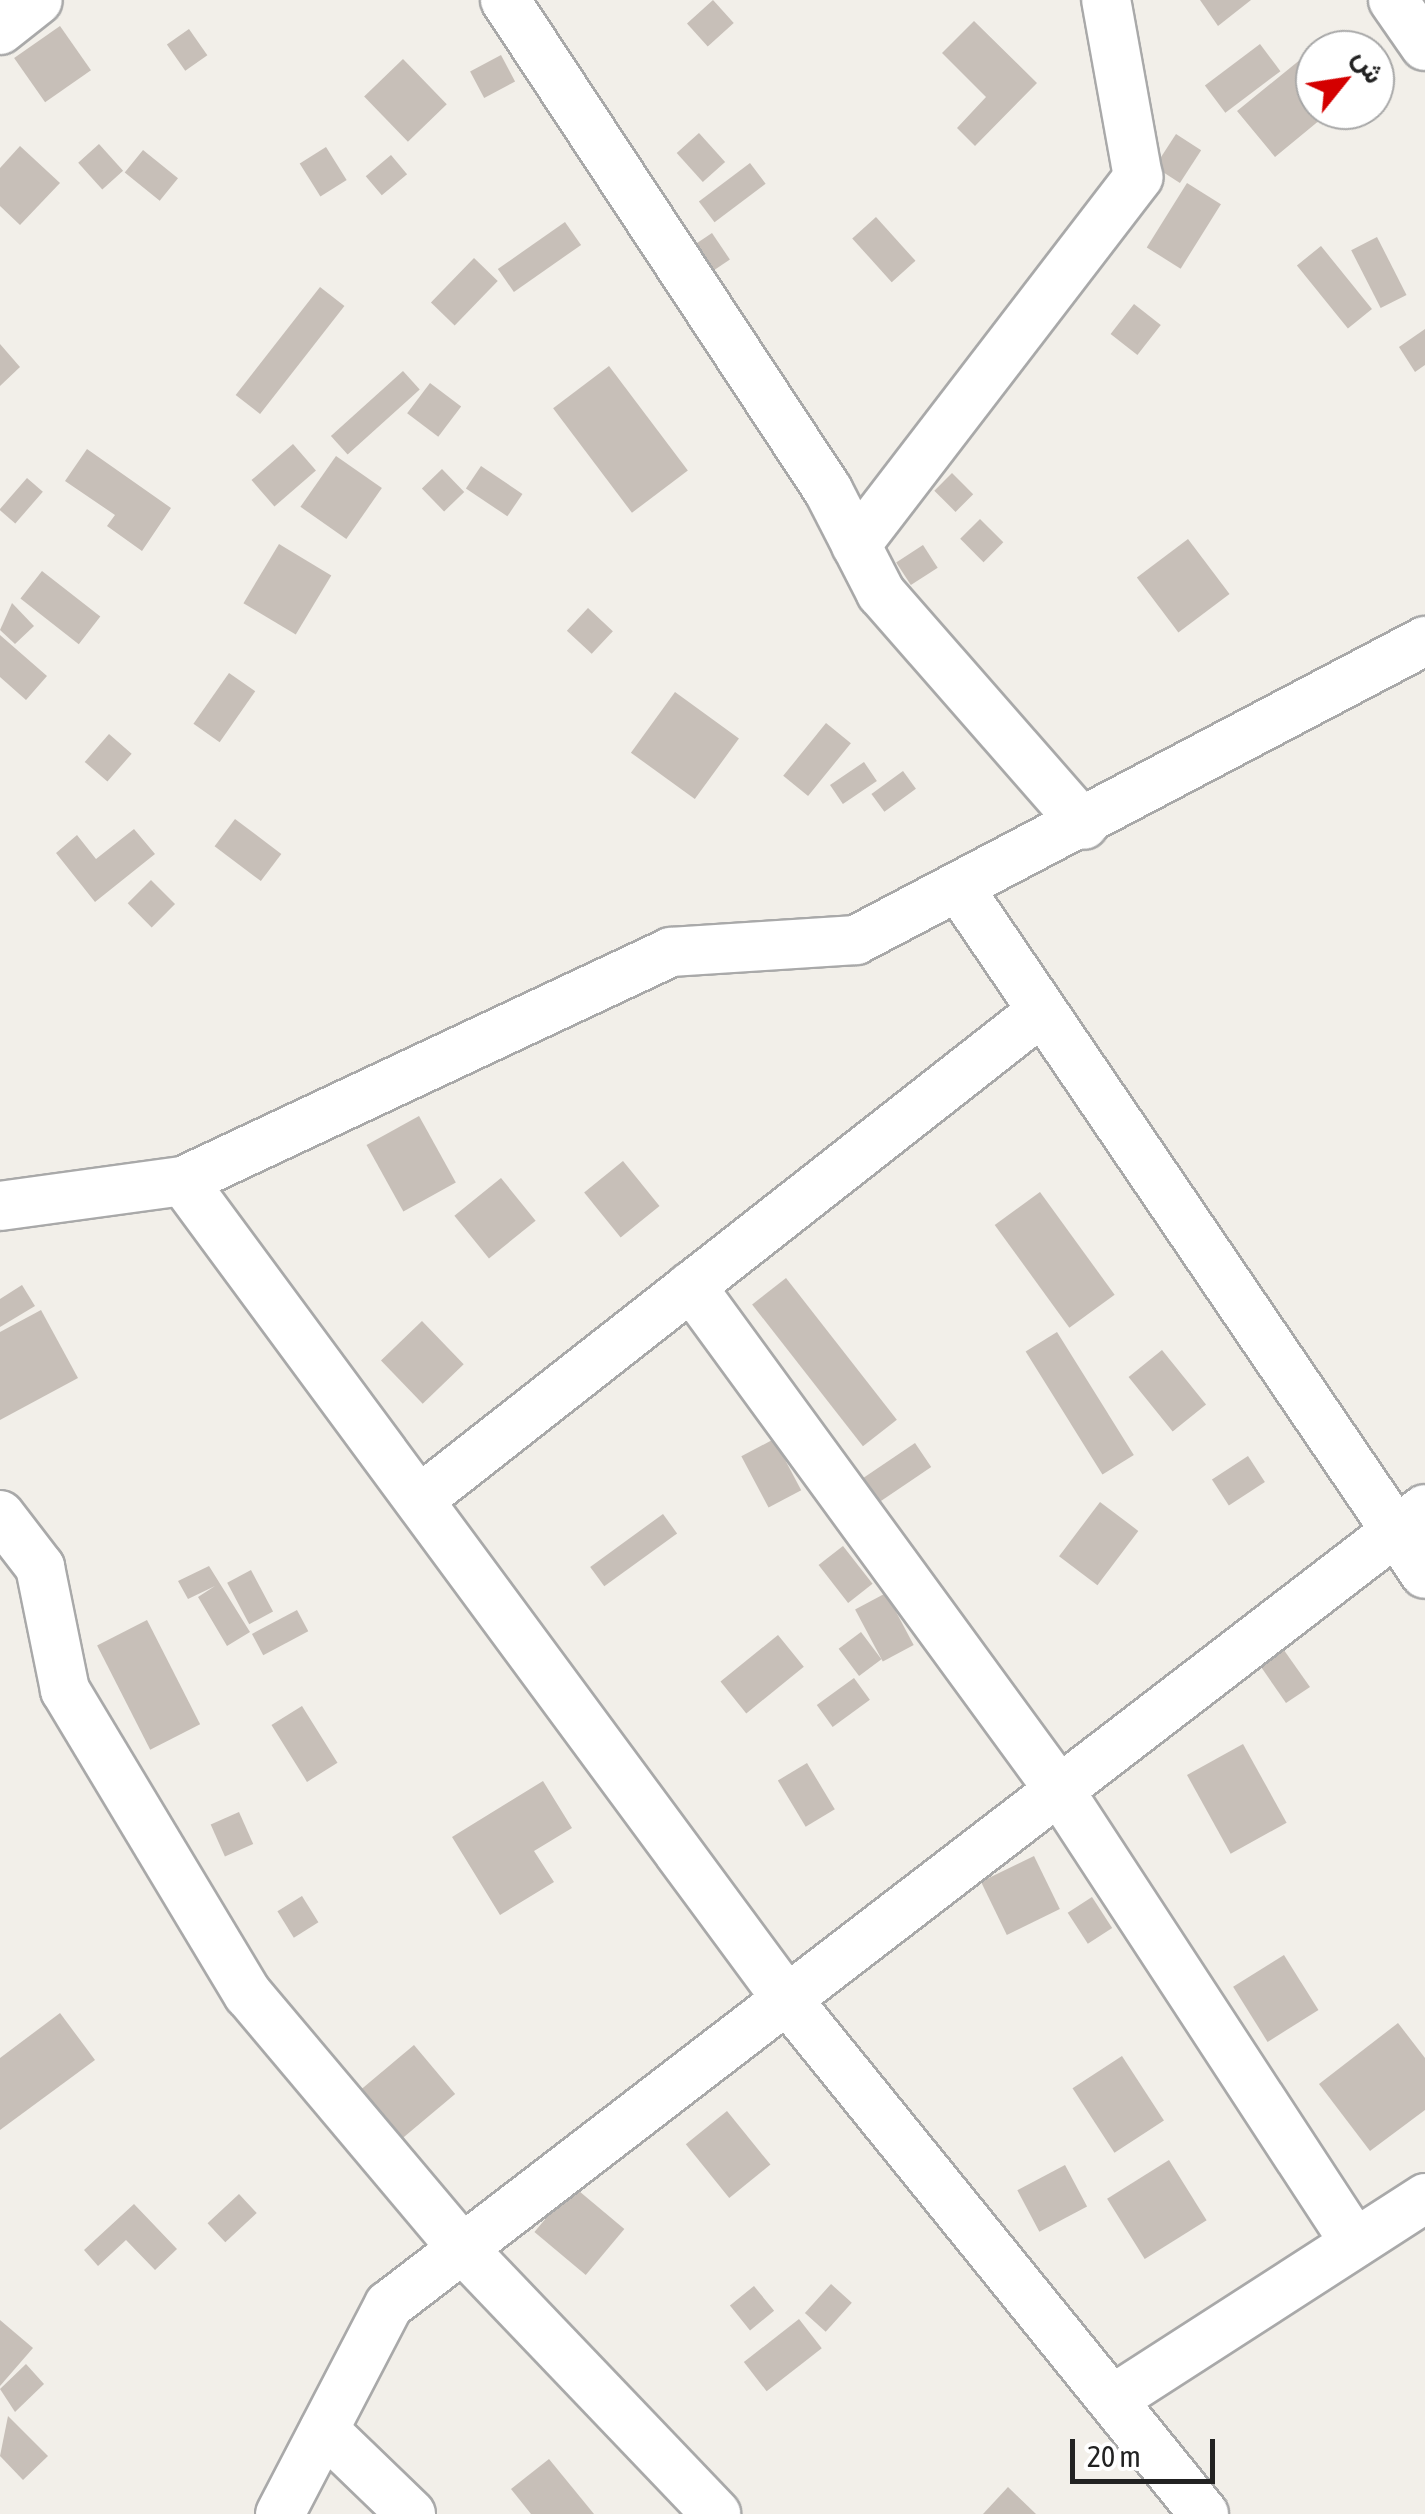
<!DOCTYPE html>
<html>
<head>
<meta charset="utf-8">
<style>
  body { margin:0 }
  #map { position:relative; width:1425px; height:2514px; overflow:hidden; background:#f2efe9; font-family:"Asap Condensed",Vazirmatn,sans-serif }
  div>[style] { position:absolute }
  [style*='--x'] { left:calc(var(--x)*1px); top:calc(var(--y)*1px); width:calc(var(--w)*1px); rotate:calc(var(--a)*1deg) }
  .building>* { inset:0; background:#c7bfb8; transform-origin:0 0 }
  .roads { filter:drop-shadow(2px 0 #a9a9a9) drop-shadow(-2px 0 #a9a9a9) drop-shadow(0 2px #a9a9a9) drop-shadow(0 -2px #a9a9a9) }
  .minor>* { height:48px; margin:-24px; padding:0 24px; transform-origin:24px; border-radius:24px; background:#fff }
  span { translate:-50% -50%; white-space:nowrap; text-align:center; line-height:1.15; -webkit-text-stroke:10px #fff; paint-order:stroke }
  .north { position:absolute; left:1295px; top:30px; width:100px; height:100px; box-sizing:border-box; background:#fff; border:2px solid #a7a7a7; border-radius:50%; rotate:60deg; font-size:28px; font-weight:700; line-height:40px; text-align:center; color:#222 }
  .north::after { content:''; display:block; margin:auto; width:35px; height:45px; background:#d40000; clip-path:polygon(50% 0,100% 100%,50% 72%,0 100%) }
  .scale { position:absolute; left:1070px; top:2439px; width:145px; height:45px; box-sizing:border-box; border:5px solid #222; border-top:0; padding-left:12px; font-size:30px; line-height:35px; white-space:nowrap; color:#222; -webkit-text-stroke:8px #fff; paint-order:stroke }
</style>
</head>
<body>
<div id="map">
  <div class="building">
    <div style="left:713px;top:0;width:31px;height:35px;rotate:48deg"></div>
    <div style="clip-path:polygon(1200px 0,1251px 0,1218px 26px)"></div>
    <div style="clip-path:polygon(974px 21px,1037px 83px,975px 146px,957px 128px,986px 97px,942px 53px)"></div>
    <div style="left:60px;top:26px;width:54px;height:56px;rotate:55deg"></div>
    <div style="left:189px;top:29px;width:32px;height:27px;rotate:55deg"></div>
    <div style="left:1260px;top:44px;width:34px;height:69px;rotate:53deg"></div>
    <div style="clip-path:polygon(1317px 46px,1315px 110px,1332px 110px,1275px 157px,1237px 111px)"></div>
    <div style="left:501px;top:55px;width:30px;height:35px;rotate:62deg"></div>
    <div style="left:403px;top:59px;width:63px;height:54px;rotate:46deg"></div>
    <div style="left:699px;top:133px;width:39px;height:30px;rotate:48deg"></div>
    <div style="left:1176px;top:134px;width:30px;height:39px;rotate:33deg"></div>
    <div style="left:99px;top:144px;width:36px;height:28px;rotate:48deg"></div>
    <div style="clip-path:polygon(20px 146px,60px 183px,20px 225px,0 206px,0 168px)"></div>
    <div style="left:326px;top:147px;width:39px;height:31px;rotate:58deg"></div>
    <div style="left:143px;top:150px;width:45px;height:29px;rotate:39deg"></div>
    <div style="left:391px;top:155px;width:25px;height:33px;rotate:50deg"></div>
    <div style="left:750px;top:163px;width:26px;height:64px;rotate:53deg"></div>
    <div style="left:1187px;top:183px;width:40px;height:76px;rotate:32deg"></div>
    <div style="left:876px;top:217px;width:59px;height:32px;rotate:48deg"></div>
    <div style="left:565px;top:222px;width:28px;height:82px;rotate:55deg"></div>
    <div style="left:712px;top:233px;width:32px;height:35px;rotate:56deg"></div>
    <div style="left:1377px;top:237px;width:65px;height:29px;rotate:63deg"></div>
    <div style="left:1321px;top:246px;width:81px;height:31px;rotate:51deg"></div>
    <div style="left:474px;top:258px;width:33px;height:62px;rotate:44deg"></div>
    <div style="left:320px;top:287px;width:31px;height:137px;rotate:38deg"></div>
    <div style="left:1134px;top:304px;width:34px;height:38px;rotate:38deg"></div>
    <div style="clip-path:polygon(1425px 329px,1425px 365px,1415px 372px,1399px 347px)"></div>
    <div style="clip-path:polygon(0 344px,20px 367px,0 386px)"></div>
    <div style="left:609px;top:366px;width:131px;height:70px;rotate:53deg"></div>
    <div style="left:403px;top:371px;width:25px;height:97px;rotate:48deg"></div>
    <div style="left:430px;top:383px;width:39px;height:38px;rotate:37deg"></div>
    <div style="left:293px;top:444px;width:35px;height:55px;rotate:49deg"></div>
    <div style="clip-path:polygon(87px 449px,171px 508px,142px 551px,107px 526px,115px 515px,65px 481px)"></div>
    <div style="left:336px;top:456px;width:56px;height:62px;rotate:35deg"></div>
    <div style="left:481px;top:466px;width:50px;height:27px;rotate:34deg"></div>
    <div style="left:442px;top:469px;width:32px;height:28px;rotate:46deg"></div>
    <div style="left:952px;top:473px;width:30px;height:25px;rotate:45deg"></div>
    <div style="left:27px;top:478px;width:21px;height:42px;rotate:41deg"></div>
    <div style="left:980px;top:519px;width:33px;height:28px;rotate:45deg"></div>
    <div style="left:1188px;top:539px;width:69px;height:64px;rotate:53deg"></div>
    <div style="left:279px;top:544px;width:61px;height:69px;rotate:31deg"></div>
    <div style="left:923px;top:545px;width:27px;height:32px;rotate:57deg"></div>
    <div style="left:42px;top:571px;width:74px;height:35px;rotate:38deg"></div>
    <div style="clip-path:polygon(12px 603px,34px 626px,15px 644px,0 630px)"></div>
    <div style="left:588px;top:608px;width:34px;height:31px;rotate:43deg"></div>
    <div style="clip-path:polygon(0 635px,47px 676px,26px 700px,0 677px)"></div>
    <div style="left:229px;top:673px;width:32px;height:62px;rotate:35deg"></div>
    <div style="left:675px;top:692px;width:79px;height:75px;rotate:36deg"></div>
    <div style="left:826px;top:723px;width:32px;height:68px;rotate:39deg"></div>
    <div style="left:109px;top:734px;width:30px;height:37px;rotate:41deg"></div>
    <div style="left:864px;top:762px;width:23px;height:41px;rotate:56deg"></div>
    <div style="left:903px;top:771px;width:22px;height:39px;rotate:54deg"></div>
    <div style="left:235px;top:819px;width:58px;height:34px;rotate:37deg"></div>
    <div style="clip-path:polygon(134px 829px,155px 854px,95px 902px,56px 853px,77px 835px,96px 859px)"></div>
    <div style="left:151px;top:880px;width:34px;height:33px;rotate:45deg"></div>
    <div style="left:419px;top:1116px;width:76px;height:60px;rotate:61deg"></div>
    <div style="left:623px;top:1161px;width:58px;height:50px;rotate:51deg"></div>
    <div style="left:501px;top:1178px;width:55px;height:60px;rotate:51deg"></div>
    <div style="left:1040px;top:1192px;width:127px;height:56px;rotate:54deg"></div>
    <div style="left:786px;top:1278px;width:180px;height:43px;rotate:52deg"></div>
    <div style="clip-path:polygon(22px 1285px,35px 1306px,0 1327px,0 1299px)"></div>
    <div style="clip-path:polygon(41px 1310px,78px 1378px,0 1420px,0 1332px)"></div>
    <div style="left:422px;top:1321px;width:60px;height:57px;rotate:46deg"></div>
    <div style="left:1057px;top:1332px;width:145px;height:37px;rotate:58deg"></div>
    <div style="left:1162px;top:1350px;width:70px;height:43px;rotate:51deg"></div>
    <div style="left:774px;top:1439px;width:58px;height:37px;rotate:62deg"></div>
    <div style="left:915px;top:1443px;width:29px;height:70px;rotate:56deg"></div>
    <div style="left:1248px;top:1456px;width:31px;height:43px;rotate:57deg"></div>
    <div style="left:1100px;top:1502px;width:48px;height:68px;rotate:37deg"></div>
    <div style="left:663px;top:1514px;width:24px;height:90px;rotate:54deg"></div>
    <div style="left:843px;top:1546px;width:48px;height:31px;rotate:52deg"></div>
    <div style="clip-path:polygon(209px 1566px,250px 1632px,227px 1646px,198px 1597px,215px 1586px,188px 1599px,178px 1581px)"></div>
    <div style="left:251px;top:1570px;width:47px;height:27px;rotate:62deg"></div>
    <div style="left:886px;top:1593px;width:59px;height:35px;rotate:62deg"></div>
    <div style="left:297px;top:1610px;width:24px;height:51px;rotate:62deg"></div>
    <div style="left:147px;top:1620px;width:117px;height:56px;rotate:63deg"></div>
    <div style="left:861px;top:1632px;width:34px;height:28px;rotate:53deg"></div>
    <div style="left:778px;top:1635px;width:41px;height:74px;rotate:51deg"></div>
    <div style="clip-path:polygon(1274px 1636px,1310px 1687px,1286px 1703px,1259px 1664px)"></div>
    <div style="left:854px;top:1678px;width:27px;height:46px;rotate:54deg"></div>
    <div style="left:302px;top:1706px;width:67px;height:36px;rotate:58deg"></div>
    <div style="left:1243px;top:1744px;width:90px;height:64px;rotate:61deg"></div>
    <div style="left:807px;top:1763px;width:54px;height:34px;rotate:59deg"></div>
    <div style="clip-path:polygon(543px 1781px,572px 1828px,534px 1851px,554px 1882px,500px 1915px,452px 1837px)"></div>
    <div style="left:239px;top:1812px;width:35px;height:31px;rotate:66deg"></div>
    <div style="left:1034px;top:1856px;width:59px;height:59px;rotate:64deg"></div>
    <div style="left:302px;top:1896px;width:31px;height:29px;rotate:58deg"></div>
    <div style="left:1092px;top:1897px;width:37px;height:29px;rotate:57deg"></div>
    <div style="left:1284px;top:1955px;width:65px;height:60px;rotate:58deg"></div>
    <div style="clip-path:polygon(60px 2013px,95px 2060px,0 2130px,0 2058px)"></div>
    <div style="clip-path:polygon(1398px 2023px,1425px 2058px,1425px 2110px,1370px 2151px,1319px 2084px)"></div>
    <div style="left:414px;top:2045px;width:64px;height:75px;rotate:50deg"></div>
    <div style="left:1122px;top:2056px;width:77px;height:59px;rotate:57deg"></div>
    <div style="left:727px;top:2111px;width:69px;height:53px;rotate:51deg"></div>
    <div style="left:1169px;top:2160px;width:71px;height:73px;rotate:58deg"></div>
    <div style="left:1065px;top:2165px;width:47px;height:54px;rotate:62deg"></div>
    <div style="left:573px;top:2186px;width:67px;height:60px;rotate:40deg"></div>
    <div style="left:239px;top:2194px;width:26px;height:43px;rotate:47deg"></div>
    <div style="clip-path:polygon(134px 2204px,177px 2249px,155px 2270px,126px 2240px,98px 2266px,84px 2250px)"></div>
    <div style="left:831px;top:2284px;width:28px;height:39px;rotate:42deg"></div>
    <div style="left:754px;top:2286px;width:32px;height:31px;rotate:51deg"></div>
    <div style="left:799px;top:2319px;width:37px;height:70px;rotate:52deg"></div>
    <div style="clip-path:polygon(0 2320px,33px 2348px,0 2386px)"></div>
    <div style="clip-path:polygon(26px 2364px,44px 2384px,15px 2412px,0 2389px)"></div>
    <div style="clip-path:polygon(8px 2416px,48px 2456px,23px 2480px,0 2456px)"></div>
    <div style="clip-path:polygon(549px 2459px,594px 2514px,531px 2514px,511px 2489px)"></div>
    <div style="clip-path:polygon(1008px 2487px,1036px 2514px,983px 2514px)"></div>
  </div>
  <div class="roads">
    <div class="minor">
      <div style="--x:505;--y:0;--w:587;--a:56.61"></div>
      <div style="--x:828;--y:490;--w:116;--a:62.8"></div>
      <div style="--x:881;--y:593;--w:308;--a:48.8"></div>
      <div style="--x:1393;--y:0;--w:56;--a:55.2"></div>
      <div style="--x:0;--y:30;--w:48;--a:-38.3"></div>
      <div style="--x:856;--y:545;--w:464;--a:-52.5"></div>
      <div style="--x:1138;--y:177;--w:180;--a:-100.2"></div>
      <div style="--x:959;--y:888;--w:829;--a:55.81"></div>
      <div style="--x:183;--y:1181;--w:1015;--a:53.57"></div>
      <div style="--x:786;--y:1998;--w:664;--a:50.99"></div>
      <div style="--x:0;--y:1206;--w:185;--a:-7.8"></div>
      <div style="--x:183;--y:1181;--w:539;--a:-25.14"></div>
      <div style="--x:671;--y:952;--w:185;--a:-3.7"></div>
      <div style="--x:856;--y:940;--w:643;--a:-27.72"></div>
      <div style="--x:691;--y:1286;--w:624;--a:53.86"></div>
      <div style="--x:1059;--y:1790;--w:541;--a:56.84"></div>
      <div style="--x:419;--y:1500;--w:792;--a:-38.13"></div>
      <div style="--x:0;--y:1515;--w:66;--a:52.4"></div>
      <div style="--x:40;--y:1567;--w:126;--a:78.5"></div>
      <div style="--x:65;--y:1690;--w:355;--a:59"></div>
      <div style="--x:248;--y:1994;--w:332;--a:49.9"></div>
      <div style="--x:462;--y:2248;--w:368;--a:46.3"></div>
      <div style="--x:1112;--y:2400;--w:373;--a:-32.8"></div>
      <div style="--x:324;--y:2430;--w:121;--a:44"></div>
      <div style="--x:280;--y:2514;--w:236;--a:-62.5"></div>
      <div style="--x:389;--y:2305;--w:1306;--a:-37.54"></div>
    </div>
  </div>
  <div class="north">ش</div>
  <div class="scale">20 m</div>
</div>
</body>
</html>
